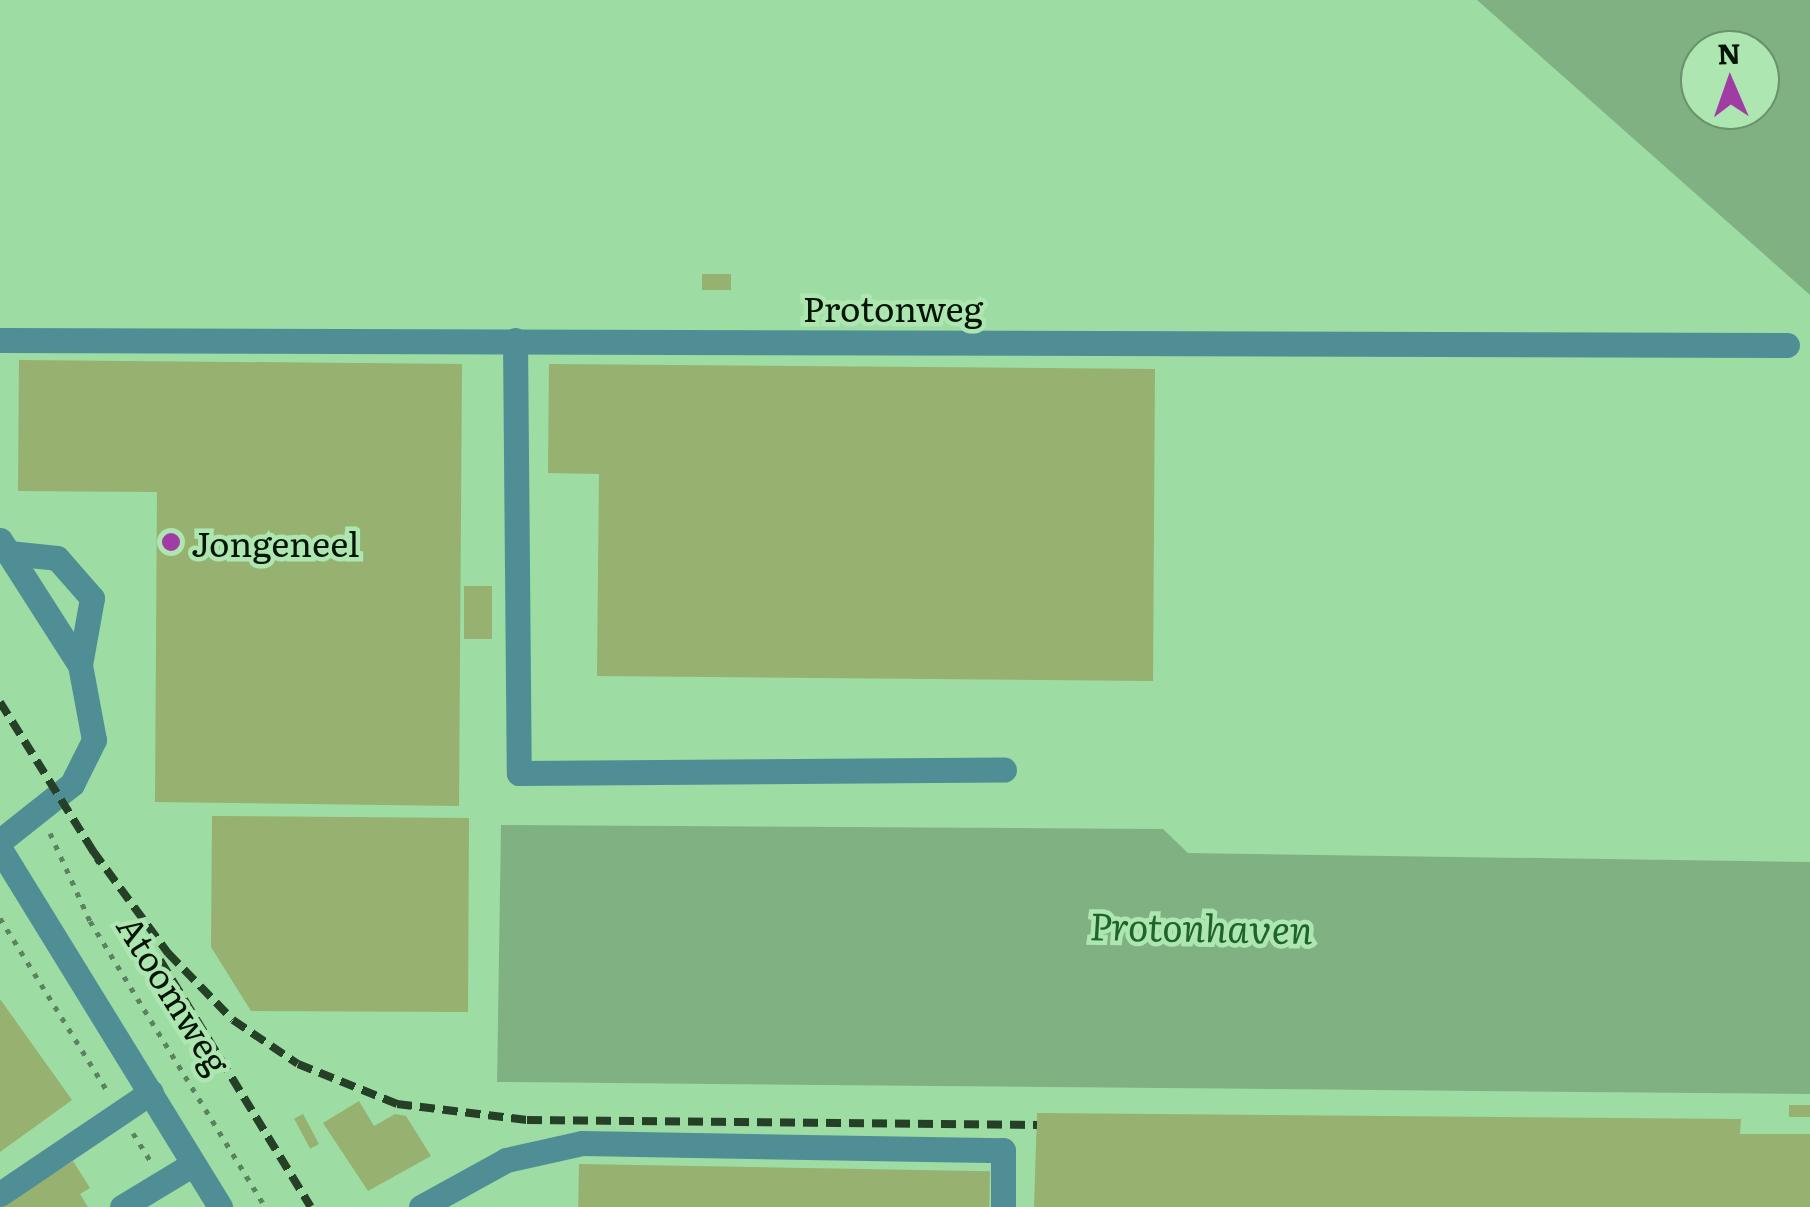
<!DOCTYPE html>
<html>
<head>
<meta charset="utf-8">
<style>
  body { margin:0 }
  #map { position:relative; width:1810px; height:1207px; overflow:hidden; background:#ade6b1; font-family:Literata,serif }
  div>[style] { position:absolute }
  [style*='--x'] { left:calc(var(--x)*1px); top:calc(var(--y)*1px); width:calc(var(--w)*1px); rotate:calc(var(--a)*1deg) }
  .built>* { inset:0; background:#9ddca2 }
  .water>* { inset:0; background:#7fb183 }
  .building>* { inset:0; background:#96b170; transform-origin:0 0 }
  .path>* { height:5px; margin-top:-2.5px; transform-origin:0; background:repeating-linear-gradient(90deg,#5c835f 0 5px,transparent 0 13px) }
  .minor>* { height:25px; margin:-12.5px; padding:0 12.5px; transform-origin:12.5px; border-radius:12.5px; background:#508e96 }
  .rail>* { height:8px; margin-top:-4px; transform-origin:0; background:repeating-linear-gradient(90deg,#254027 0 15px,transparent 0 23px) }
  .dots>* { width:28px; height:28px; translate:-50% -50%; box-sizing:border-box; border:5px solid #ade6b1; border-radius:50% }
  span { translate:-50% -50%; white-space:nowrap; text-align:center; line-height:1.15; -webkit-text-stroke:9px #ade6b1; paint-order:stroke }
  .street-label { font-size:35px; color:#021504 }
  .poi-label { font-size:35px; color:#021504 }
  .left { translate:0 -50%; text-align:left }
  .water-label { font-size:38px; color:#1e642b; font-style:italic }
  .north { position:absolute; left:1680px; top:30px; width:100px; height:100px; box-sizing:border-box; background:#ade6b1; border:2px solid #69926c; border-radius:50%; rotate:358deg; font-size:28px; font-weight:700; line-height:40px; text-align:center; color:#021504 }
  .north::after { content:''; display:block; margin:auto; width:35px; height:45px; background:#a03ca3; clip-path:polygon(50% 0,100% 100%,50% 72%,0 100%) }
</style>
</head>
<body>
<div id="map">
  <div class="built">
    <div style="clip-path:polygon(0 0,1477px 0,1810px 295px,1810px 862px,1187px 853px,1162px 829px,501px 825px,497px 1082px,1810px 1094px,1810px 1207px,0 1207px)"></div>
  </div>
  <div class="water">
    <div style="clip-path:polygon(evenodd,1477px 0,1810px 0,1810px 295px,1477px 0,1760px 50px,1760px 110px,1700px 110px,1700px 50px,1760px 50px)"></div>
    <div style="clip-path:polygon(501px 825px,1163px 829px,1188px 853px,1810px 862px,1810px 1094px,497px 1082px)"></div>
  </div>
  <div class="building">
    <div style="left:702px;top:274px;width:29px;height:16px"></div>
    <div style="clip-path:polygon(19px 360px,462px 364px,459px 806px,155px 802px,157px 492px,18px 491px)"></div>
    <div style="clip-path:polygon(549px 364px,1155px 369px,1153px 681px,597px 676px,599px 474px,548px 473px)"></div>
    <div style="left:464px;top:586px;width:28px;height:53px"></div>
    <div style="clip-path:polygon(212px 816px,469px 818px,468px 1012px,251px 1011px,211px 947px)"></div>
    <div style="clip-path:polygon(0 999px,72px 1100px,0 1152px)"></div>
    <div style="clip-path:polygon(359px 1101px,374px 1126px,395px 1114px,406px 1116px,431px 1156px,368px 1191px,323px 1123px)"></div>
    <div style="left:1789px;top:1105px;width:21px;height:12px"></div>
    <div style="clip-path:polygon(1037px 1113px,1741px 1119px,1740px 1134px,1810px 1134px,1810px 1207px,1034px 1207px)"></div>
    <div style="left:303px;top:1114px;width:34px;height:10px;rotate:62deg"></div>
    <div style="clip-path:polygon(73px 1161px,90px 1188px,80px 1194px,88px 1207px,0 1207px)"></div>
    <div style="left:579px;top:1164px;width:411px;height:43px;rotate:1deg"></div>
  </div>
  <div class="path">
    <div style="--x:50;--y:833;--w:97;--a:65.6"></div>
    <div style="--x:90;--y:921;--w:335;--a:58.5"></div>
    <div style="--x:0;--y:918;--w:201;--a:58.2"></div>
    <div style="--x:133;--y:1133;--w:34;--a:58"></div>
  </div>
  <div class="minor">
    <div style="--x:0;--y:340;--w:1787;--a:0.16"></div>
    <div style="--x:515;--y:340;--w:433;--a:89.5"></div>
    <div style="--x:519;--y:773;--w:485;--a:-0.4"></div>
    <div style="--x:0;--y:540;--w:148;--a:57.4"></div>
    <div style="--x:80;--y:665;--w:76;--a:79.4"></div>
    <div style="--x:94;--y:740;--w:49;--a:116.6"></div>
    <div style="--x:72;--y:784;--w:92;--a:141.6"></div>
    <div style="--x:9;--y:553;--w:48;--a:5.9"></div>
    <div style="--x:57;--y:558;--w:53;--a:48.8"></div>
    <div style="--x:92;--y:598;--w:68;--a:100.2"></div>
    <div style="--x:0;--y:849;--w:420;--a:58.4"></div>
    <div style="--x:0;--y:1194;--w:182;--a:-34"></div>
    <div style="--x:122;--y:1207;--w:83;--a:-31.2"></div>
    <div style="--x:421;--y:1207;--w:97;--a:-28.9"></div>
    <div style="--x:506;--y:1160;--w:78;--a:-12.6"></div>
    <div style="--x:582;--y:1143;--w:421;--a:1"></div>
    <div style="--x:1003;--y:1150;--w:57;--a:90"></div>
  </div>
  <div class="rail">
    <div style="--x:0;--y:702;--w:189;--a:58"></div>
    <div style="--x:93;--y:851;--w:127;--a:53.7"></div>
    <div style="--x:168;--y:953;--w:93;--a:45.9"></div>
    <div style="--x:233;--y:1020;--w:78;--a:34.1"></div>
    <div style="--x:298;--y:1064;--w:107;--a:22"></div>
    <div style="--x:397;--y:1104;--w:131;--a:7"></div>
    <div style="--x:527;--y:1120;--w:510;--a:0.56"></div>
    <div style="--x:160;--y:960;--w:289;--a:58.6"></div>
  </div>
  <div class="dots">
    <div style="left:171px;top:542px;background:#a03ca3"></div>
  </div>
  <div class="street-label">
    <span style="left:893px;top:307px">Protonweg</span>
    <span style="left:175px;top:994px;rotate:58deg">Atoomweg</span>
  </div>
  <div class="poi-label">
    <span class="left" style="left:191px;top:542px">Jongeneel</span>
  </div>
  <div class="water-label">
    <span style="left:1201px;top:926px;rotate:1deg">Protonhaven</span>
  </div>
  <div class="north">N</div>
</div>
</body>
</html>
